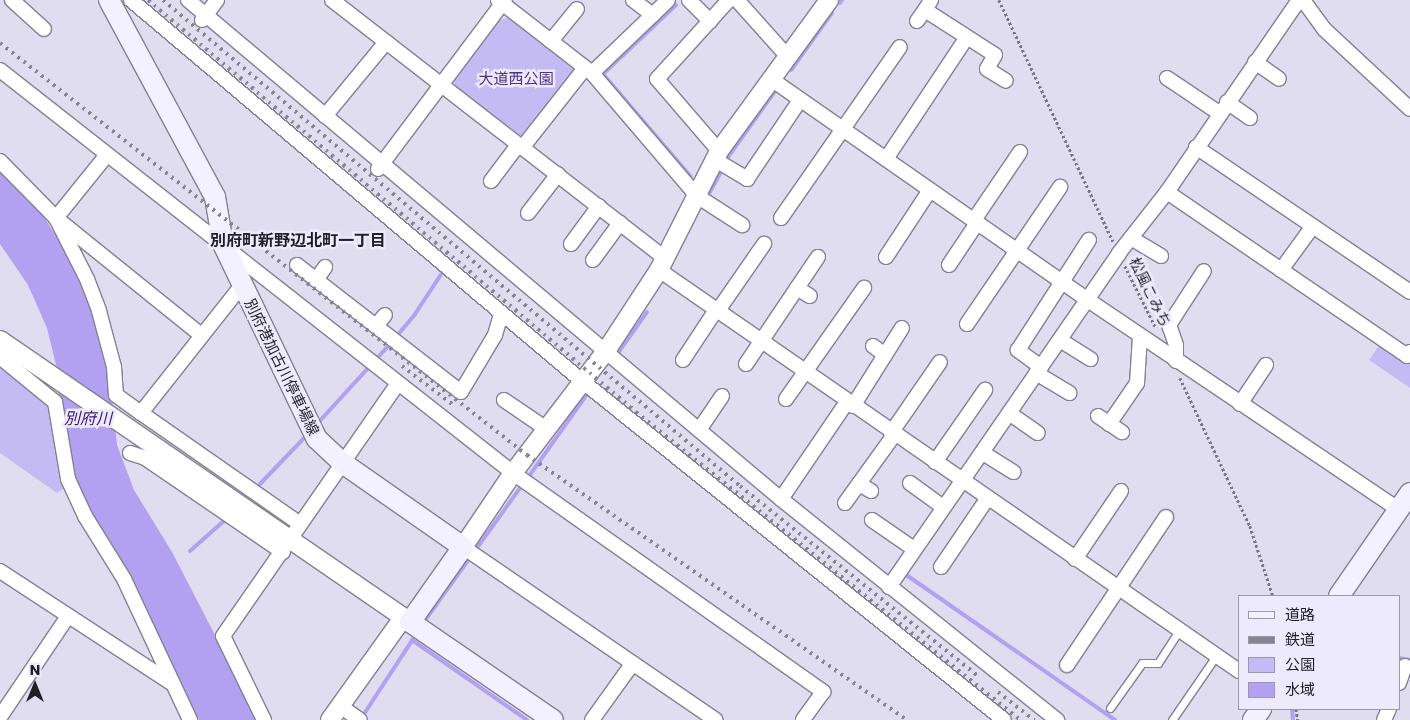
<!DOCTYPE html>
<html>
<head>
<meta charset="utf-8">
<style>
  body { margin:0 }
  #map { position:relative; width:1410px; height:720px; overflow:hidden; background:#e0ddf0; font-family:Poppins,"Noto Sans JP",sans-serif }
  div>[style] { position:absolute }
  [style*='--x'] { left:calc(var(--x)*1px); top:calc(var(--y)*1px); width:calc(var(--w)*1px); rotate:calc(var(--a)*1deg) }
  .green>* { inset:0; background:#c5bbf4 }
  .water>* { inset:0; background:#b1a1f0 }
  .stream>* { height:4px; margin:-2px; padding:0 2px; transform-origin:2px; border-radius:2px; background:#b1a1f0 }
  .path>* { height:2.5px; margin-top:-1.25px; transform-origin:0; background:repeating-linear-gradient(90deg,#787683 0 2.5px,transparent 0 5px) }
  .roads { filter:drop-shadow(1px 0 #838092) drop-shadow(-1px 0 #838092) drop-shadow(0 1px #838092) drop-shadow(0 -1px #838092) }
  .service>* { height:7px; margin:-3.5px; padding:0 3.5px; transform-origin:3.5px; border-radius:3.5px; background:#fff }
  .minor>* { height:14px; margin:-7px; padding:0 7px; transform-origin:7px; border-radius:7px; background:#fff }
  .tertiary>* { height:18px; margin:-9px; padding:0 9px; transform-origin:9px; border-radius:9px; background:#fff }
  .secondary>* { height:20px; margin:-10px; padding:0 10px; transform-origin:10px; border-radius:10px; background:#f3f0ff }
  .rail>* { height:4px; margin-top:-2px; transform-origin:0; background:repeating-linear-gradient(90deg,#868492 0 2.5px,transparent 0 7.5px) }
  span { translate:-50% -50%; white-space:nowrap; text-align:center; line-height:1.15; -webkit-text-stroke:5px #edeafe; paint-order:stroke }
  .park-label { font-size:15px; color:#4c308a }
  .street-label { font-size:15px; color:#1f1e25 }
  .neighbourhood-label { font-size:16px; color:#1f1e25; font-weight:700 }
  .water-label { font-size:16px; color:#36156f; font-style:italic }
  .legend { position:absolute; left:1238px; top:595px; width:162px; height:115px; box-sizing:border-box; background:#edeafe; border:1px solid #9b98a7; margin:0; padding:6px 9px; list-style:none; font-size:15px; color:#1f1e25 }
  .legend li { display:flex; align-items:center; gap:10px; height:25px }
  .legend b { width:25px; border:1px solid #9b98a7 }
  .north { position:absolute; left:10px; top:660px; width:50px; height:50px; -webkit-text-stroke:4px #edeafe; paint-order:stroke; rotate:0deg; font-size:14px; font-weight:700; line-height:20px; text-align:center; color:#1f1e25 }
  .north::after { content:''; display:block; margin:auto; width:18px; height:22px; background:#1f1e25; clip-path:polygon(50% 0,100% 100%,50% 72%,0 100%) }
</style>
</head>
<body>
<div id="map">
  <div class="green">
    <div style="clip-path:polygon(508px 18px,575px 69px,575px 75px,526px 139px,520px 139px,455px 89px,454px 78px,499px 20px)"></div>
    <div style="clip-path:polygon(1381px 343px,1410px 364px,1410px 388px,1369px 360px)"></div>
    <div style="clip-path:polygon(0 364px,49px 408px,55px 451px,66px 487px,57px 493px,0 453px)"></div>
  </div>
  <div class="water">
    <div style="clip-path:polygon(0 172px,44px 217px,67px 254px,91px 305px,108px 358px,117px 445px,134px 490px,172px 552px,259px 720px,199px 720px,158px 633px,78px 491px,61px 423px,58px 373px,47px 328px,28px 285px,0 244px)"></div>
  </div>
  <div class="stream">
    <div style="--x:840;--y:3;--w:4;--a:-56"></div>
    <div style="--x:676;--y:5;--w:100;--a:136.6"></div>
    <div style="--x:603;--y:74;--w:135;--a:49.5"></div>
    <div style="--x:791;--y:70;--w:70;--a:-54.3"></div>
    <div style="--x:728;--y:157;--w:81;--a:-54.5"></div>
    <div style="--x:706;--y:199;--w:35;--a:-61"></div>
    <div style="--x:396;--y:337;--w:30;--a:-50"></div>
    <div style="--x:415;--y:314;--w:53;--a:-56.6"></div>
    <div style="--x:618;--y:353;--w:50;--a:-54.7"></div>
    <div style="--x:317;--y:424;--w:110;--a:-47.6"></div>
    <div style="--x:527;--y:479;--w:105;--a:-54.7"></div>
    <div style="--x:260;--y:484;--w:68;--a:-46.2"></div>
    <div style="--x:190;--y:551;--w:47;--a:-41.5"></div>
    <div style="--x:905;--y:574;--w:256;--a:34.8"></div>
    <div style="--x:423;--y:623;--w:171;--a:-54.3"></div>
    <div style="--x:412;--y:640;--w:140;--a:34.8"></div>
    <div style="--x:1399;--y:658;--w:11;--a:10"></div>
    <div style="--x:1292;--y:709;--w:11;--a:85"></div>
    <div style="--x:362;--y:717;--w:100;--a:-56.8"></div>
  </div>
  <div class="path">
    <div style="--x:999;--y:0;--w:267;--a:64.7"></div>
    <div style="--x:1125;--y:266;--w:69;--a:63.4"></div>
    <div style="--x:1180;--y:378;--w:164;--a:64.7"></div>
    <div style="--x:1250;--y:526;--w:74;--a:71.8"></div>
    <div style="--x:1296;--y:709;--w:11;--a:80"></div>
  </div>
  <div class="roads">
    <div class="service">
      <div style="--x:1110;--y:708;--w:55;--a:-54.6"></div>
      <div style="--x:1142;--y:663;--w:16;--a:0"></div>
      <div style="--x:1158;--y:663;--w:38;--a:-57"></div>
      <div style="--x:1172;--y:720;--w:78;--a:-55.5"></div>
    </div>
    <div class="minor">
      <div style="--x:12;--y:0;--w:43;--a:42.2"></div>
      <div style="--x:131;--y:0;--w:590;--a:40.19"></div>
      <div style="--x:582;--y:381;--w:541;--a:38.78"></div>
      <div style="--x:188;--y:0;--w:775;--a:40.08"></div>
      <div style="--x:781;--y:499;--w:354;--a:38.7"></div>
      <div style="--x:332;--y:0;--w:421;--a:37.8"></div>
      <div style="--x:498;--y:0;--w:119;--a:37.8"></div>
      <div style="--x:592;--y:73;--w:162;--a:49.5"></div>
      <div style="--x:697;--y:196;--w:54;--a:32.8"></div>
      <div style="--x:633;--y:0;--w:25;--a:37"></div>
      <div style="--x:689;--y:0;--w:30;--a:45"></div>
      <div style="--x:737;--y:0;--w:75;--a:48.2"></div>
      <div style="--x:931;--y:0;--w:12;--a:121"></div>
      <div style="--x:925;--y:10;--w:83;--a:32.7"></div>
      <div style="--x:995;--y:55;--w:16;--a:120"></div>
      <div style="--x:987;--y:69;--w:22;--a:32"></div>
      <div style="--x:1303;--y:0;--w:36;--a:54"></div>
      <div style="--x:1324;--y:29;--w:117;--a:42.9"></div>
      <div style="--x:202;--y:20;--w:25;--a:-53"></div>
      <div style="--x:917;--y:21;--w:14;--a:-54"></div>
      <div style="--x:551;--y:41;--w:41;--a:-50.9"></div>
      <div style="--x:1255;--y:62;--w:29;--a:35"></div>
      <div style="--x:0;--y:70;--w:652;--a:38.15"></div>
      <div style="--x:513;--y:473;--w:380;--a:35.2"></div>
      <div style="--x:823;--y:692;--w:34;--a:126"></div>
      <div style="--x:592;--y:73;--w:105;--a:-43.8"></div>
      <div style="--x:1167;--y:78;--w:63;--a:33.9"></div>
      <div style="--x:771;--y:79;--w:386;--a:34.9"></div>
      <div style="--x:1088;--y:300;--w:375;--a:34"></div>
      <div style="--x:1227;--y:102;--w:28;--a:35"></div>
      <div style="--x:325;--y:116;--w:96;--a:-50.5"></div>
      <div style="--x:1196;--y:147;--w:258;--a:34.1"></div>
      <div style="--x:522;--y:148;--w:102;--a:-51.8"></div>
      <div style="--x:719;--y:151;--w:95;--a:-130.7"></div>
      <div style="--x:657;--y:79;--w:107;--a:-47.7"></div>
      <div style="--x:106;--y:156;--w:80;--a:128.9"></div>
      <div style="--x:56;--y:218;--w:186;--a:38.9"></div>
      <div style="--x:714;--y:159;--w:39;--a:31"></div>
      <div style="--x:747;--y:179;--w:95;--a:-56.1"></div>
      <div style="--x:886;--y:159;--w:146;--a:-56.4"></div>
      <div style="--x:0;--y:161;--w:80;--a:45.5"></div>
      <div style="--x:56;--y:218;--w:68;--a:63.1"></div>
      <div style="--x:87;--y:279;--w:34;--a:69"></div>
      <div style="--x:99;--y:311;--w:58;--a:75"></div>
      <div style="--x:114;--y:367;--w:28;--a:86"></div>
      <div style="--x:116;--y:395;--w:31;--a:36"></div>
      <div style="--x:378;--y:169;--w:211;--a:-53.1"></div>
      <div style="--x:491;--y:181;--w:45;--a:-53.1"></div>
      <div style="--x:1167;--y:192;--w:291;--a:34.3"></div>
      <div style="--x:1407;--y:356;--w:5;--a:-53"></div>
      <div style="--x:528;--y:213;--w:49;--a:-52.4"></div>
      <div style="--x:781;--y:218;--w:208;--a:-55.2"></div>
      <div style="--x:974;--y:220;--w:82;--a:-55.9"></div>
      <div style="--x:1131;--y:238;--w:35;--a:31"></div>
      <div style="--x:571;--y:244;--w:47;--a:-53.6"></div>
      <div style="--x:886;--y:257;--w:80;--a:-56.7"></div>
      <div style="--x:593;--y:260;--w:46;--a:-53.9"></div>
      <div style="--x:297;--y:265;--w:207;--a:37.8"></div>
      <div style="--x:461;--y:392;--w:66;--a:-59.2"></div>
      <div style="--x:495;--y:335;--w:22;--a:-74"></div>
      <div style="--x:949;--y:265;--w:50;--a:-56.3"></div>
      <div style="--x:659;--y:270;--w:705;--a:34.66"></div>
      <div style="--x:1281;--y:270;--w:54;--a:-54"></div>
      <div style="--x:316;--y:280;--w:16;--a:-55"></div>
      <div style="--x:242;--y:285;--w:163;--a:128.3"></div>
      <div style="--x:141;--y:413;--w:194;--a:34.9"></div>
      <div style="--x:797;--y:288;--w:15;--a:32"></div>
      <div style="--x:717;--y:312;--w:83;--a:-55.3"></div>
      <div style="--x:967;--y:324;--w:166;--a:-55.8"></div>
      <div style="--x:376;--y:326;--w:14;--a:-51"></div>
      <div style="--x:1060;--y:340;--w:36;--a:32"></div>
      <div style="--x:873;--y:346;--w:15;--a:37"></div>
      <div style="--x:0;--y:357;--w:71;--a:39.3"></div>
      <div style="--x:55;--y:402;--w:78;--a:80.4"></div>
      <div style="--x:68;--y:479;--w:41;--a:65.3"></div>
      <div style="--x:85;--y:516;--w:74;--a:58.2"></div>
      <div style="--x:124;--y:579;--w:156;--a:64.9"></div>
      <div style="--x:683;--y:360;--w:60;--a:-56.6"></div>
      <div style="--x:1176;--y:361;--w:16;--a:-90"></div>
      <div style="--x:1176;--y:345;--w:21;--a:-109"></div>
      <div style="--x:1169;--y:325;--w:64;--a:-57.1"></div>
      <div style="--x:746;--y:364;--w:129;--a:-56.1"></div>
      <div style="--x:1041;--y:367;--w:29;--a:-144"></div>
      <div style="--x:1018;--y:350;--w:131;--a:-57.2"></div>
      <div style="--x:1036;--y:373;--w:39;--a:31"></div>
      <div style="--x:786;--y:399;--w:136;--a:-54.9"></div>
      <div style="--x:504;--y:400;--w:53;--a:34.3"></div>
      <div style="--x:1240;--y:404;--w:47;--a:-56.3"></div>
      <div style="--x:853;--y:406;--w:92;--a:-57.9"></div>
      <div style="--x:1009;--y:413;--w:35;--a:35"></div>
      <div style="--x:1098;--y:416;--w:29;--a:34"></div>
      <div style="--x:1109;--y:424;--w:50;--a:-55.7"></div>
      <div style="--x:1137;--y:383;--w:47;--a:-86.3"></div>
      <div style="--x:699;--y:430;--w:41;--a:-55.9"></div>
      <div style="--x:891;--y:433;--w:86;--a:-55.4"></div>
      <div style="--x:130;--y:453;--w:16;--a:18"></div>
      <div style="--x:145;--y:458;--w:167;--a:34.3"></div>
      <div style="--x:983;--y:453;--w:36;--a:32"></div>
      <div style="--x:935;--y:462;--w:88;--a:-55.2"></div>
      <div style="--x:910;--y:483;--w:41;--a:36"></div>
      <div style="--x:859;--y:484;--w:14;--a:30"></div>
      <div style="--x:781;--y:499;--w:117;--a:-55.8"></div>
      <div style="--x:845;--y:503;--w:84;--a:-54.2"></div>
      <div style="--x:872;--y:520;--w:51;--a:34.6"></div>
      <div style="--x:463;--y:547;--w:306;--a:34.4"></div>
      <div style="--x:1075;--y:559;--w:82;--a:-55.9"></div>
      <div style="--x:941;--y:567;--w:82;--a:-55.9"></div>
      <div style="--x:0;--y:571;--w:204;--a:33.2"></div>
      <div style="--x:889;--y:587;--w:406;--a:-55.4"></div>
      <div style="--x:1119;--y:253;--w:78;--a:-51.8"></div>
      <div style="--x:1167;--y:192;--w:233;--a:-55.5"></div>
      <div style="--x:1067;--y:665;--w:178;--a:-56.2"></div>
      <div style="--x:1399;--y:683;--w:18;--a:-71"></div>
      <div style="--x:340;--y:706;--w:24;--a:35"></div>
      <div style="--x:0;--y:717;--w:122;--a:-56"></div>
      <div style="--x:264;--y:720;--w:93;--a:-116"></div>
      <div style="--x:223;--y:636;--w:305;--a:-55.3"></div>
      <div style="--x:592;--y:720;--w:70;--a:-54.3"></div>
      <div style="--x:1384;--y:720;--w:12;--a:-66"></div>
    </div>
    <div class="tertiary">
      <div style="--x:0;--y:340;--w:498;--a:34.5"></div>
      <div style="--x:463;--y:547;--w:89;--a:-56"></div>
      <div style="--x:513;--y:473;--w:153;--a:-52.7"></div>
      <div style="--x:606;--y:351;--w:97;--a:-56.8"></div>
      <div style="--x:659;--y:270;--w:133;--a:-63.2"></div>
      <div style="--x:719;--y:151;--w:187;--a:-53.9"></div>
      <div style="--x:330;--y:720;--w:125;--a:-54.4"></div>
    </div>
    <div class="secondary">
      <div style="--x:109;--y:0;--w:224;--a:61.7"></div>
      <div style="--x:215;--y:197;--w:48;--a:80.3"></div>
      <div style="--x:223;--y:244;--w:216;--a:64.3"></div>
      <div style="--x:317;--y:439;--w:37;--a:43"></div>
      <div style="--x:344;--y:464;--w:145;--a:34.9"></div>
      <div style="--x:463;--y:547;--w:92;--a:125.2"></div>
      <div style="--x:410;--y:622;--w:173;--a:34.4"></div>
      <div style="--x:1339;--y:596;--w:125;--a:-55.4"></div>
      <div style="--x:1253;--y:720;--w:14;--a:-54"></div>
    </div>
  </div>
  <div class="rail">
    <div style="--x:148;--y:0;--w:639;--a:40.17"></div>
    <div style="--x:636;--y:412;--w:493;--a:38.7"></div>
    <div style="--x:163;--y:0;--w:754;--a:40.11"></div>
    <div style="--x:740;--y:486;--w:306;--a:38.6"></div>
    <div style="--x:0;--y:43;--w:669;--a:38.02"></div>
    <div style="--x:527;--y:455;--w:463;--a:34.9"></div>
    <div style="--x:402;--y:366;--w:63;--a:37.2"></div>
    <div style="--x:998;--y:692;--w:46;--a:37.9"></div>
  </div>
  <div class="park-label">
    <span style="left:516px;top:79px">大道西公園</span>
  </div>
  <div class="street-label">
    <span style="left:1150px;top:292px;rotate:64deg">松風こみち</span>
    <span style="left:282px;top:367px;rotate:64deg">別府港加古川停車場線</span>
  </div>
  <div class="neighbourhood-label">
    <span style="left:298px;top:241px">別府町新野辺北町一丁目</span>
  </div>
  <div class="water-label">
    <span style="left:88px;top:419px">別府川</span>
  </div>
  <ul class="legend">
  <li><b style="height:6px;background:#f3f0ff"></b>道路</li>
  <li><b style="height:6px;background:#868492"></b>鉄道</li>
  <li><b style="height:14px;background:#c5bbf4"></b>公園</li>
  <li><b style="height:14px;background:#b1a1f0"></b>水域</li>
  </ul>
  <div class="north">N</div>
</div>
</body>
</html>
